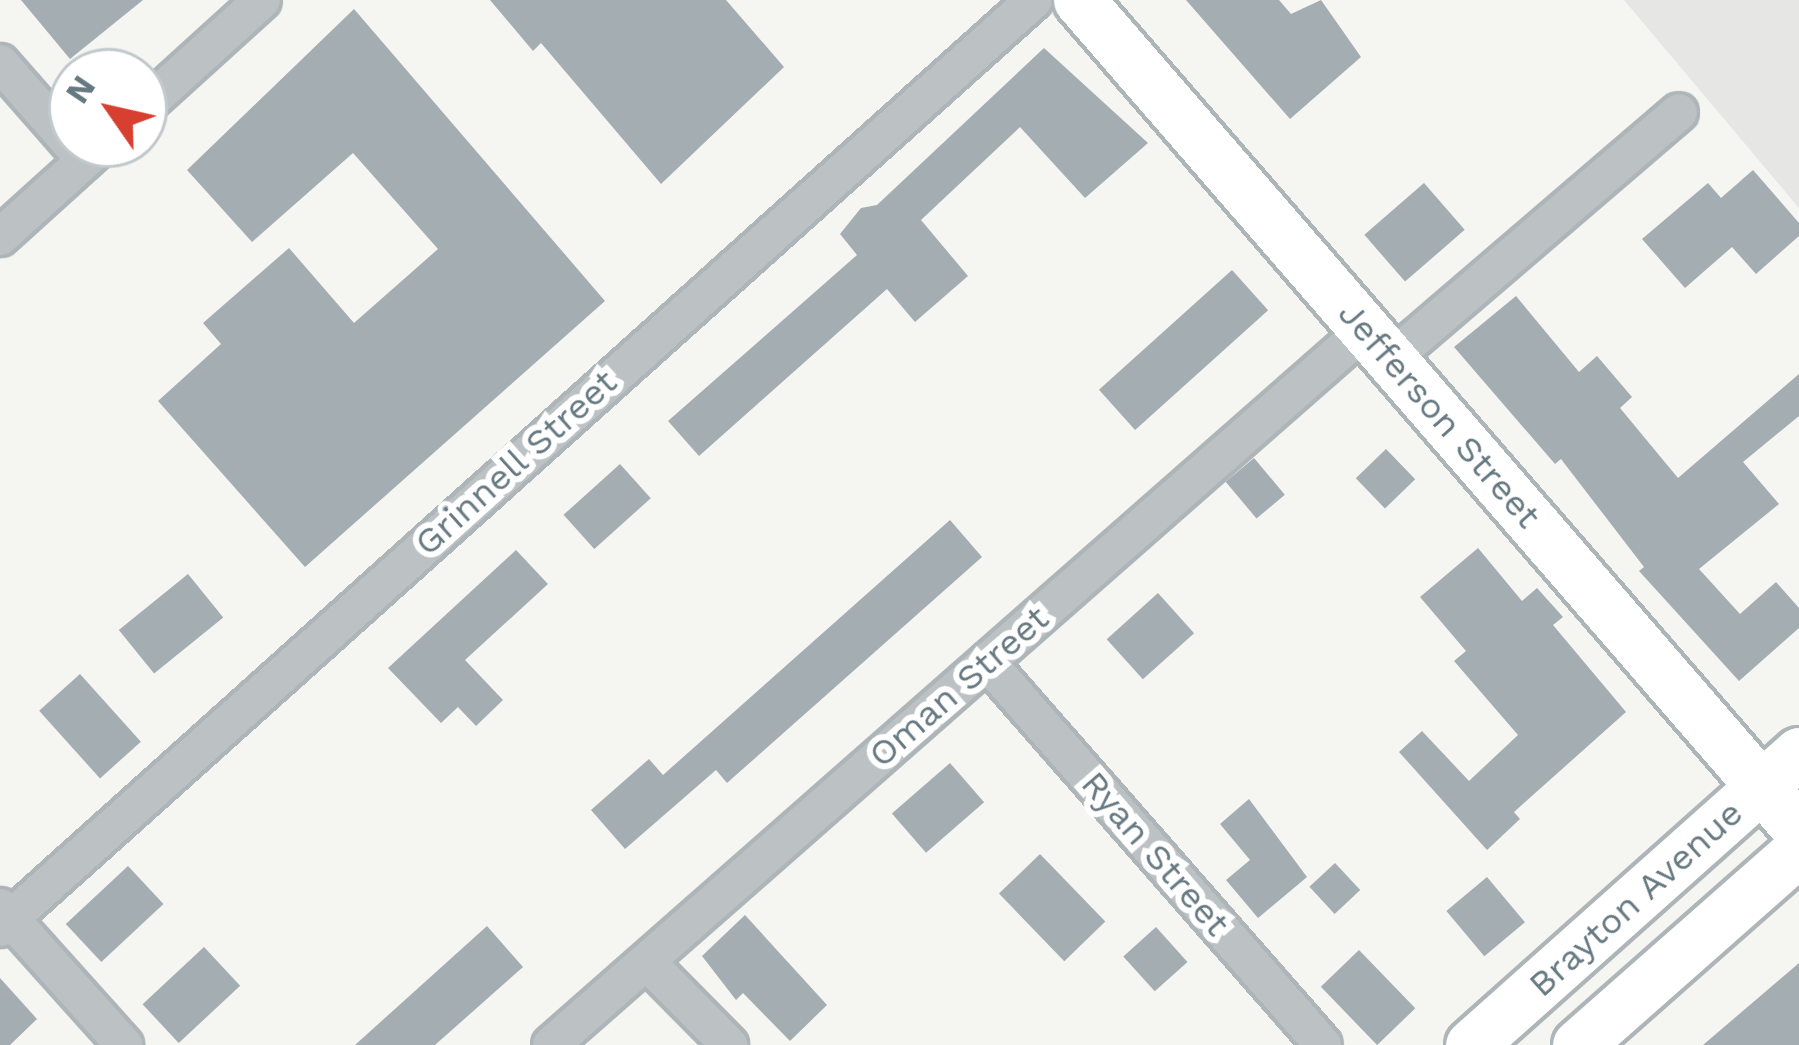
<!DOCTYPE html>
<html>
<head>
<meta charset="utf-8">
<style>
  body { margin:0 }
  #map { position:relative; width:1799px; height:1045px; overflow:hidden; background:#f5f5f2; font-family:"Work Sans",sans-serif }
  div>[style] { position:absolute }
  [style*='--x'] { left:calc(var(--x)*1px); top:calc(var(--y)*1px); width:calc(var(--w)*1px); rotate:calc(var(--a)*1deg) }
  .built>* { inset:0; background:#e6e6e5 }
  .building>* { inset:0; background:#a4adb1; transform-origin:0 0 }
  .roads { filter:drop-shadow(3px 0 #aeb5b8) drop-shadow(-3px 0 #aeb5b8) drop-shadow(0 3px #aeb5b8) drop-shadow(0 -3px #aeb5b8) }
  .street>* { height:36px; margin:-18px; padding:0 18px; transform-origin:18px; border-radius:18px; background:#bcc1c3 }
  .secondary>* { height:51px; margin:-25.5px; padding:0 25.5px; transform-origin:25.5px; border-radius:25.5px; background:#fff }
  span { translate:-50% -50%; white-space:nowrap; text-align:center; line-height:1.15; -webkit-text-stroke:12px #fff; paint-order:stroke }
  .street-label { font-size:36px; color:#667981 }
  .north { position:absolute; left:48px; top:48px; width:120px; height:120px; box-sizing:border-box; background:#fff; border:3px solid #c2c9cd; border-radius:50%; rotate:304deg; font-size:33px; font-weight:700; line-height:48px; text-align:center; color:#667981 }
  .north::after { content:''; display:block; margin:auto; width:42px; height:54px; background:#d73f30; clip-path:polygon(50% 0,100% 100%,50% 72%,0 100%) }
</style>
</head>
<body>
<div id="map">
  <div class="built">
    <div style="clip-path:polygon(1624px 0,1799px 0,1799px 208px)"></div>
  </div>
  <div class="building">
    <div style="clip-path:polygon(21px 0,143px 0,70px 59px)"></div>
    <div style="clip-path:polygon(490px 0,726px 0,784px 67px,661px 184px,541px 43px,533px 51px)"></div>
    <div style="clip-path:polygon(1186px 0,1279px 0,1291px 14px,1321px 0,1361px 57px,1290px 119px)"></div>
    <div style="clip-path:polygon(354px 9px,605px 301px,305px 567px,158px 401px,221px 344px,203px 323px,289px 248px,354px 323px,438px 249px,353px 153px,252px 242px,187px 170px)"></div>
    <div style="clip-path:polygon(1044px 48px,1148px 143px,1085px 198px,1020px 127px,921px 220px,968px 276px,915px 322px,887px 289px,699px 456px,668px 421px,857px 255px,840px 234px,861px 208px,877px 205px)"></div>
    <div style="clip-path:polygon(1753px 170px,1799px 223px,1799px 236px,1756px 274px,1732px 247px,1685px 288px,1642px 239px,1708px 183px,1721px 198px)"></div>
    <div style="left:1424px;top:183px;width:62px;height:79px;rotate:49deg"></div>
    <div style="left:1232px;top:270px;width:54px;height:179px;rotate:48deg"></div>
    <div style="clip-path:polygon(1516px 296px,1579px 372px,1597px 356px,1632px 397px,1620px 408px,1678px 478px,1799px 374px,1799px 416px,1743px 462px,1779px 504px,1699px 569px,1740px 614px,1776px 582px,1799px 608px,1799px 628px,1739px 681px,1639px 571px,1644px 567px,1561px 459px,1555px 464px,1454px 347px)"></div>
    <div style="left:1386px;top:449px;width:42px;height:42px;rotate:46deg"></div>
    <div style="left:1254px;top:458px;width:48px;height:37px;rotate:50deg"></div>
    <div style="left:620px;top:464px;width:46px;height:76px;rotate:48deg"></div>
    <div style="clip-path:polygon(950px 520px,982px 557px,727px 783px,716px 770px,625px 849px,591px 810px,649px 759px,663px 775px)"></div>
    <div style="clip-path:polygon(1478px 548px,1522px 601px,1537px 588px,1563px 617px,1553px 625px,1626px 712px,1514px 812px,1520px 819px,1487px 850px,1399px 752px,1422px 731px,1469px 781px,1518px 735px,1454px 661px,1466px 651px,1420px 597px)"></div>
    <div style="clip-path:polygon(516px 550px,548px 584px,465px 660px,503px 700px,476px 726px,458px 707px,441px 723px,388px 668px)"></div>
    <div style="left:188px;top:574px;width:56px;height:89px;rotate:51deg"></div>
    <div style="left:1158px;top:593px;width:54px;height:69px;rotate:48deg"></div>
    <div style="left:80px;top:674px;width:91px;height:55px;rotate:48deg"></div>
    <div style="left:950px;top:763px;width:52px;height:77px;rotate:49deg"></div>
    <div style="clip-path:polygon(1249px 799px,1307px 877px,1258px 918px,1226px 880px,1250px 860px,1220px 824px)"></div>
    <div style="left:1040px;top:854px;width:94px;height:57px;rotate:46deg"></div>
    <div style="left:1335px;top:863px;width:37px;height:35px;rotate:47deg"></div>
    <div style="left:128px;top:866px;width:52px;height:85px;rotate:47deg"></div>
    <div style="left:1487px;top:877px;width:59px;height:53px;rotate:50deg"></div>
    <div style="clip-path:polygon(745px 915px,827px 1005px,790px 1041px,743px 993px,736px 1000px,702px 956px)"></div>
    <div style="clip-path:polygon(487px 926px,523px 967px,435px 1045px,355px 1045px)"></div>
    <div style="left:1156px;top:927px;width:47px;height:44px;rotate:48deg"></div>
    <div style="left:204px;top:947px;width:53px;height:84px;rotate:47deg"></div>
    <div style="left:1359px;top:950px;width:81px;height:53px;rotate:46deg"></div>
    <div style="clip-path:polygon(1799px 963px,1799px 1045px,1703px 1045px)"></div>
    <div style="clip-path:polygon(0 978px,37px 1019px,10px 1045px,0 1045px)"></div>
  </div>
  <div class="roads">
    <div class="street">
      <div style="--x:0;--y:63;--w:129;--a:48.8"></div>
      <div style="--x:144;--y:107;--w:159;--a:-42.2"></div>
      <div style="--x:0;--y:237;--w:139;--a:-42.1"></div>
      <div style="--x:1391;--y:359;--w:379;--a:-40.6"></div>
      <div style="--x:987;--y:662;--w:509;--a:48.74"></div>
      <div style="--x:0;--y:907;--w:186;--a:48.1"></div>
      <div style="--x:0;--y:928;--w:1389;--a:-41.91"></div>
      <div style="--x:647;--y:962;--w:117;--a:45.3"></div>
      <div style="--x:551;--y:1045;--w:1085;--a:-41.3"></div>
    </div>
    <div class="secondary">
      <div style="--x:1079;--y:0;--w:1099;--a:49.06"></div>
      <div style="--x:1471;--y:1045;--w:439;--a:-41.7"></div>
      <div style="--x:1578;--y:1045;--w:295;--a:-41.4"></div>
    </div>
  </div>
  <div class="street-label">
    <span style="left:1439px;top:415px;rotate:49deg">Jefferson Street</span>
    <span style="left:516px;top:463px;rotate:-42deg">Grinnell Street</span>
    <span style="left:959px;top:687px;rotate:-41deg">Oman Street</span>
    <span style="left:1155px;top:854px;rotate:49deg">Ryan Street</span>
    <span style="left:1636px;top:899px;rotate:-42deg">Brayton Avenue</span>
  </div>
  <div class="north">N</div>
</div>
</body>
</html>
